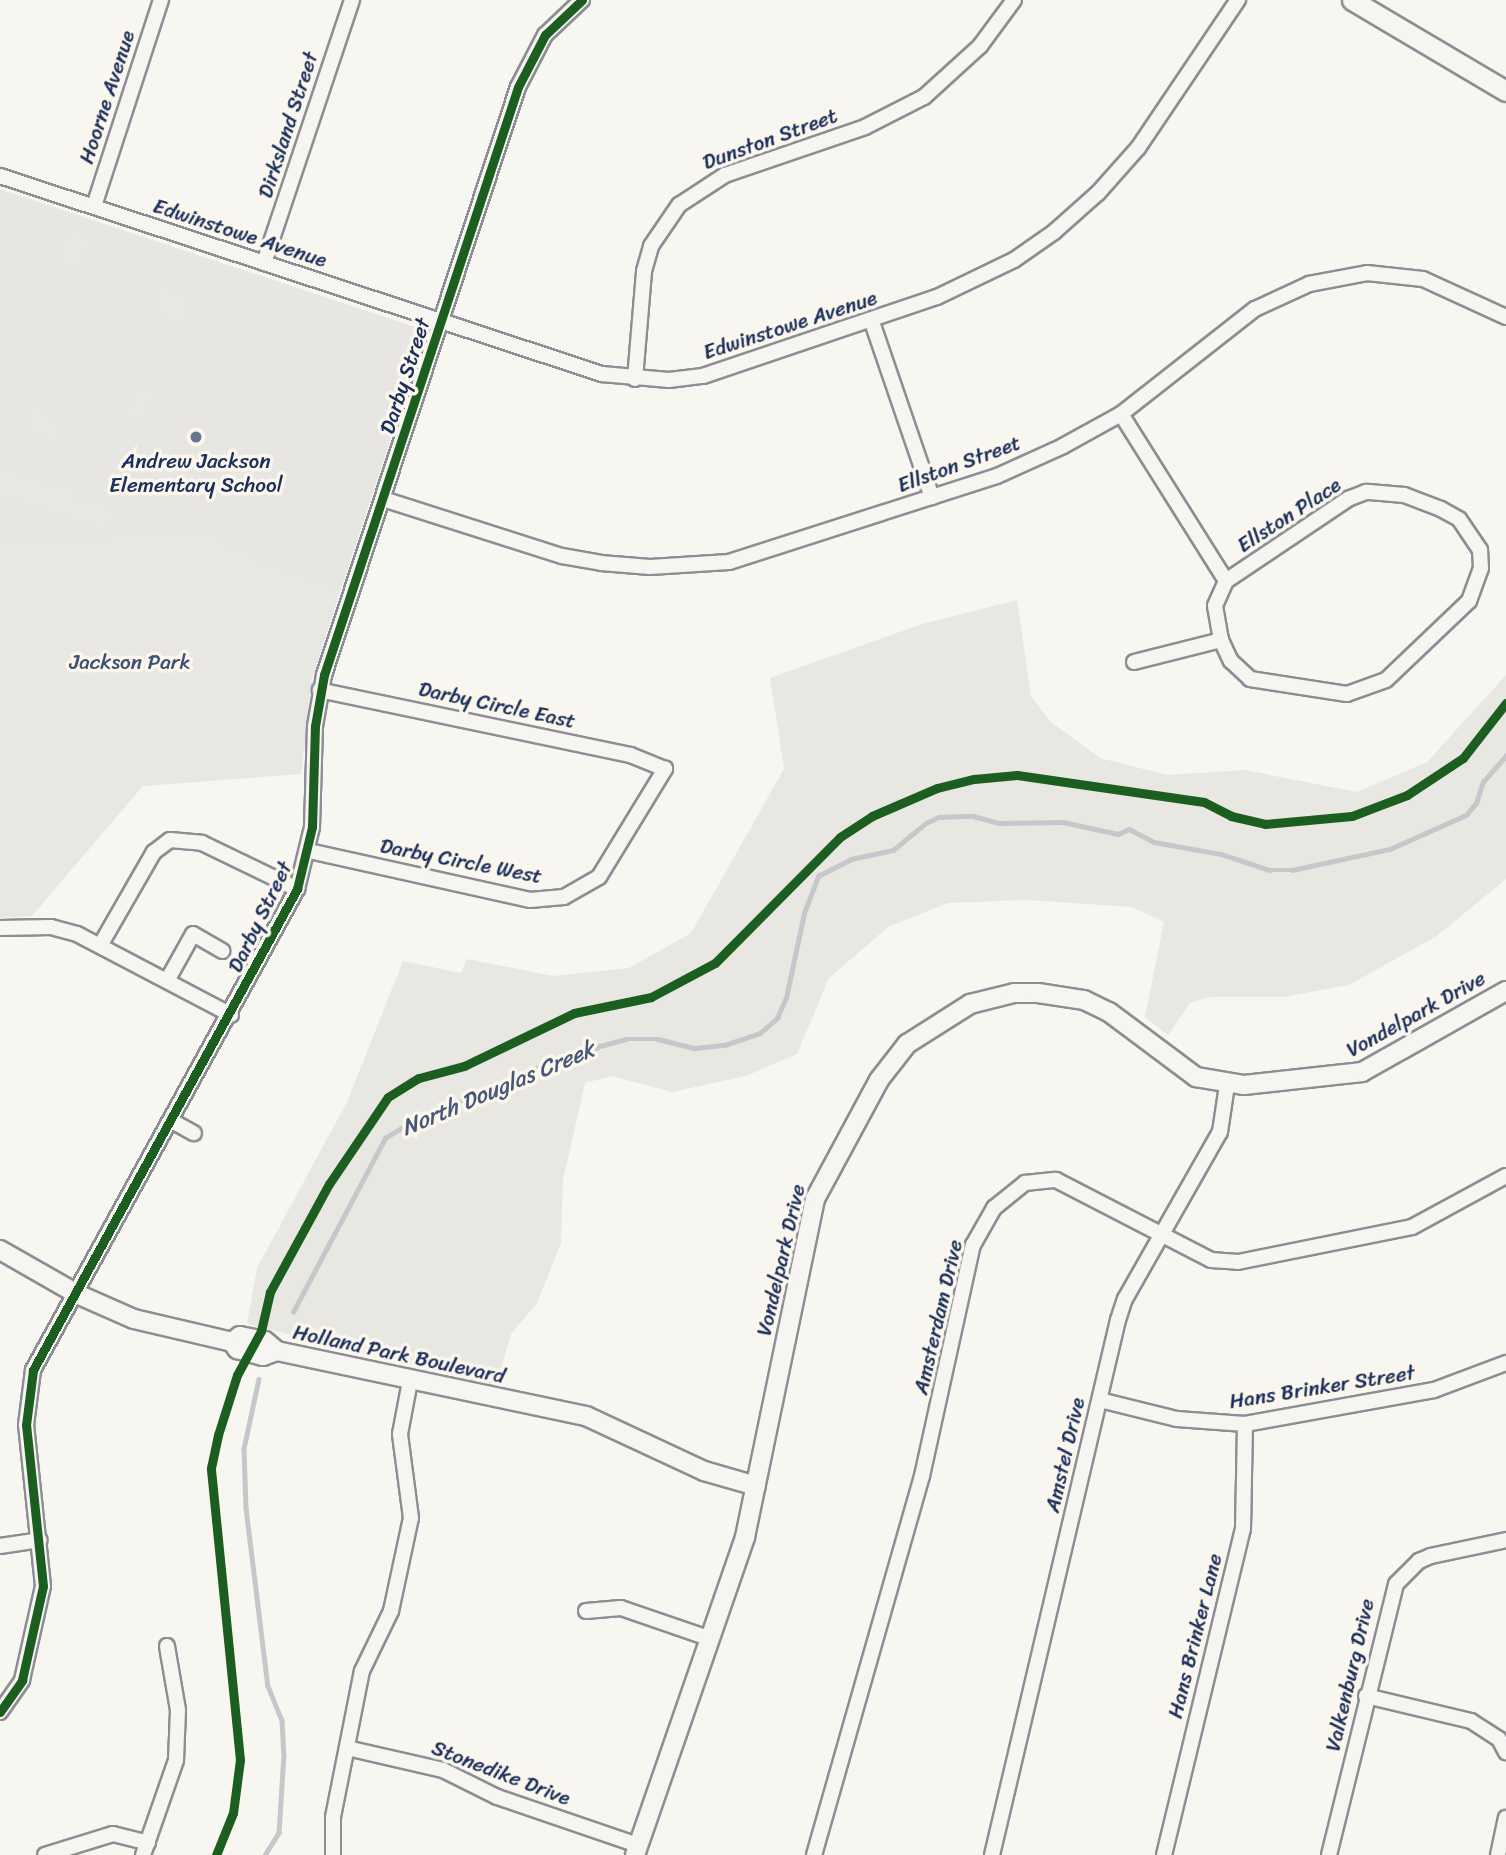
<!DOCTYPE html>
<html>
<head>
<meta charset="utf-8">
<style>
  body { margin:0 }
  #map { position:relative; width:1506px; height:1855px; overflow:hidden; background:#f8f6f0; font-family:Sriracha,sans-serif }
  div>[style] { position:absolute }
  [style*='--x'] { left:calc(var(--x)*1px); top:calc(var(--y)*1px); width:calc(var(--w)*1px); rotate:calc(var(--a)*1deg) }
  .built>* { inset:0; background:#e7e6e2 }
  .green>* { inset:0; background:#e8e7e2; transform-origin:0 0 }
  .stream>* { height:4.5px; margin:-2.25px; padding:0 2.25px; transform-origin:2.25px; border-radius:2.25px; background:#c5c7cb }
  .roads { filter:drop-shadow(2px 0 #8b8e94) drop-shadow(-2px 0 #8b8e94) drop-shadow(0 2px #8b8e94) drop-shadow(0 -2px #8b8e94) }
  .minor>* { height:14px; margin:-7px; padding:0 7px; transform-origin:7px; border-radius:7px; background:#f6f5f1 }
  .tertiary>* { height:18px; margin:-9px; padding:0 9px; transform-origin:9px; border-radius:9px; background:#f6f5f1 }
  .secondary>* { height:19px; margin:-9.5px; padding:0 9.5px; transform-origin:9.5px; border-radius:9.5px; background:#f6f5f1 }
  .cycleway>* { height:9px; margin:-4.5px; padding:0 4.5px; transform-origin:4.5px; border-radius:4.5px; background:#1b5e20 }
  .dots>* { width:19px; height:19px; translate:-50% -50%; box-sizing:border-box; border:4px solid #fbf7ec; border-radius:50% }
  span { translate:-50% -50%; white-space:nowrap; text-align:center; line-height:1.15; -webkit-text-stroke:7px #fbf7ec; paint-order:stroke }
  .street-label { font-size:21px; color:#1b2f5e }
  .poi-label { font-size:21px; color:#1b2f5e }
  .park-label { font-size:21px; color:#415176 }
  .water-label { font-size:23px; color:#47577a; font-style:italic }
</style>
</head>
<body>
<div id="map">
  <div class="built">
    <div style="clip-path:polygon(0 189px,421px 329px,424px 339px,340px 592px,232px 552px,216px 535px,123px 537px,52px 545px,0 541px)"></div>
  </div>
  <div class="green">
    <div style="left:74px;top:224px;width:27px;height:43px;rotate:33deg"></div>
    <div style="left:162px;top:282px;width:39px;height:30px;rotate:32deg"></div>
    <div style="left:140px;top:385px;width:20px;height:34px;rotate:30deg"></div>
    <div style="left:33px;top:403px;width:40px;height:26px;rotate:32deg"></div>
    <div style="clip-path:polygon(0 467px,81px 491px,79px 496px,116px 508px,109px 532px,0 498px)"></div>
    <div style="clip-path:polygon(216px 535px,231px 550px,246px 546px,251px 559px,340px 592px,312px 679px,301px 774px,143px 786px,32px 916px,0 918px,0 541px,52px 545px,123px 537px)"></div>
    <div style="clip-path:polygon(1017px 600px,1031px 696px,1051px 722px,1100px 758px,1167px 775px,1245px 770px,1357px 792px,1427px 762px,1506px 675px,1506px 879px,1437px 936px,1349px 985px,1284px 997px,1209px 997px,1190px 1003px,1168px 1035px,1145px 1017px,1164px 922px,1132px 907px,1027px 900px,948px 903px,888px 927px,829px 978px,797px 1054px,746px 1076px,672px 1092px,611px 1076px,585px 1083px,563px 1180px,561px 1243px,537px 1303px,511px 1334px,496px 1386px,247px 1324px,257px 1268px,347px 1102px,403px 961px,461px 973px,467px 959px,553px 976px,629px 968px,691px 933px,784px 769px,770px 678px,922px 624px)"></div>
  </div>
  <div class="stream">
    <div style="--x:293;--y:1312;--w:197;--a:-62.1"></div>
    <div style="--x:385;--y:1138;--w:33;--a:-31"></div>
    <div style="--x:413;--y:1121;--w:155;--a:-23.1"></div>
    <div style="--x:556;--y:1060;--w:14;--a:12"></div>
    <div style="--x:570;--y:1063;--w:34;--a:-30"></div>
    <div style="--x:600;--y:1046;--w:27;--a:-15"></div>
    <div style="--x:626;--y:1039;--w:32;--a:0"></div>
    <div style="--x:658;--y:1039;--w:38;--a:14"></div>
    <div style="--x:695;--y:1048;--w:30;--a:-6"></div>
    <div style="--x:725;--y:1045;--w:37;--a:-19"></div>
    <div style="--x:760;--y:1033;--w:23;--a:-41"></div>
    <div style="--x:777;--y:1018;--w:22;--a:-66"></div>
    <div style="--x:786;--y:998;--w:87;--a:-78"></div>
    <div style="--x:804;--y:913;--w:40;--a:-69"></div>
    <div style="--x:818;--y:876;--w:37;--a:-27"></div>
    <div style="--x:851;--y:859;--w:43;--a:-12.1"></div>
    <div style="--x:893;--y:850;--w:43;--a:-39.3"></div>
    <div style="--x:926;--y:823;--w:14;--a:-25"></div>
    <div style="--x:939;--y:817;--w:34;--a:-2"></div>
    <div style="--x:973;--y:816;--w:28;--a:15"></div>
    <div style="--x:1000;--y:823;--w:63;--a:-0.9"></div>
    <div style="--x:1063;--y:822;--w:56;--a:12.3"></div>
    <div style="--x:1118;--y:834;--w:12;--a:-24"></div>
    <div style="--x:1129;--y:829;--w:28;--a:27"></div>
    <div style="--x:1154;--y:842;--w:68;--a:10.2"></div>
    <div style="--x:1221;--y:854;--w:51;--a:18.4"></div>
    <div style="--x:1269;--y:870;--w:23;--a:0"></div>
    <div style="--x:1292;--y:870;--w:100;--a:-12.1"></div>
    <div style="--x:1390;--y:849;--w:83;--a:-24.1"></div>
    <div style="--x:1466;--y:815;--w:16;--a:-50"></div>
    <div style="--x:1476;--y:803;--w:22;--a:-72"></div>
    <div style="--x:1483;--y:782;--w:35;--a:-49"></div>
    <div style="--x:259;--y:1379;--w:72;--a:102.1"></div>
    <div style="--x:244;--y:1449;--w:59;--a:88.1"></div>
    <div style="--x:246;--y:1508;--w:179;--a:83"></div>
    <div style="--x:268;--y:1686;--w:37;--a:68"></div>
    <div style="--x:282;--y:1720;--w:34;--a:87"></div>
    <div style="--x:284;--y:1754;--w:79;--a:93.6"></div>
    <div style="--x:279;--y:1833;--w:26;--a:122"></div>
  </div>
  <div class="roads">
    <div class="minor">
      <div style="--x:0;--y:176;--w:634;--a:18.21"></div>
      <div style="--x:602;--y:374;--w:67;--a:5.1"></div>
      <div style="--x:669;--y:380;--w:34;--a:-7"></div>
      <div style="--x:703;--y:376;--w:247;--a:-18.7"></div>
      <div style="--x:937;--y:297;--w:85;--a:-25.7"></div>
      <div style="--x:1014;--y:260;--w:49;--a:-35"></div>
      <div style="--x:1054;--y:232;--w:59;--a:-41.6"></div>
      <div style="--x:1098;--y:193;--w:60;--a:-48.4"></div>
      <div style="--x:1138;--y:148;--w:179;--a:-56"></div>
      <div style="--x:94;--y:206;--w:217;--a:-72"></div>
      <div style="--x:264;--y:263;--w:277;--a:-71.5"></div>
      <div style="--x:872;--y:322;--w:185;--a:71.1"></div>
      <div style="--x:635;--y:379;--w:108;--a:-85.2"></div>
      <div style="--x:644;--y:271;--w:26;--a:-74"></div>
      <div style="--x:651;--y:246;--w:50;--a:-55.7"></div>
      <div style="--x:679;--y:205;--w:55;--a:-33.1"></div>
      <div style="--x:725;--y:175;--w:148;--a:-18.9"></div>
      <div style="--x:865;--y:127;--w:66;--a:-27"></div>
      <div style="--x:924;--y:97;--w:76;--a:-42.3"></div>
      <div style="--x:980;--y:46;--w:57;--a:-53.5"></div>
      <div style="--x:1121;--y:414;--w:197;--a:57.8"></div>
      <div style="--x:1226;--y:581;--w:27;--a:114"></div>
      <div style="--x:1215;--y:606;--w:35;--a:80"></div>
      <div style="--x:1221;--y:640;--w:23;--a:65"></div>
      <div style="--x:1231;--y:661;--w:26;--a:43"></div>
      <div style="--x:1250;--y:679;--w:98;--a:8.8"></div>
      <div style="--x:1347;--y:694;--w:41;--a:-19.7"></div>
      <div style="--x:1386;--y:680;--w:115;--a:-43.6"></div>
      <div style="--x:1469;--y:601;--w:35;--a:-70"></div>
      <div style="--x:1481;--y:568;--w:18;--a:-93"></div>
      <div style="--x:1480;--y:550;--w:37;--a:-124"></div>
      <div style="--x:1459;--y:519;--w:21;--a:-151"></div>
      <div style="--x:1441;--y:509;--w:40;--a:-159"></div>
      <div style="--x:1404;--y:495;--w:38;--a:-175"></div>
      <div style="--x:1366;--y:492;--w:19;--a:159"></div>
      <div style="--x:1348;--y:499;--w:147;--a:146.1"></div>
      <div style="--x:383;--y:499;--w:188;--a:17.7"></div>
      <div style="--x:562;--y:556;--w:40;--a:10"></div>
      <div style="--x:601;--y:563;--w:49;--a:4.7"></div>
      <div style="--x:650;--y:567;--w:79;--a:-3.6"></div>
      <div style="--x:729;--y:562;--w:281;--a:-17.8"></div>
      <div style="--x:997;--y:476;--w:72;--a:-24.4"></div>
      <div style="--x:1063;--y:446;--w:66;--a:-28.9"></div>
      <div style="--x:1121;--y:414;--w:170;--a:-38.1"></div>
      <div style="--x:1255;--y:309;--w:60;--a:-24.8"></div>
      <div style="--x:1309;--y:284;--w:59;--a:-10.7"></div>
      <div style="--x:1367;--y:273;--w:56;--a:6.1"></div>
      <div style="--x:1423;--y:279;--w:91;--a:24.6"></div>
      <div style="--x:1134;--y:662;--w:90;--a:-14.2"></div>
      <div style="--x:309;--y:851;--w:226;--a:12.5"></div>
      <div style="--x:530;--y:900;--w:34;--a:-5"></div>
      <div style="--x:564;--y:897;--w:40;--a:-29.7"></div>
      <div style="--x:599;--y:877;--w:127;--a:-58.6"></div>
      <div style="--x:665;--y:769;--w:38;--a:-158"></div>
      <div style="--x:630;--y:755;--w:317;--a:-168.2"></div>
      <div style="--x:0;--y:928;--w:51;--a:-1.1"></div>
      <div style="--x:51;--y:927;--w:27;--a:15"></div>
      <div style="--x:77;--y:934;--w:174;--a:27.7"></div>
      <div style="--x:101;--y:944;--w:106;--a:-60.1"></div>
      <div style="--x:154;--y:852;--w:20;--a:-37"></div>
      <div style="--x:170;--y:840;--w:32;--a:5"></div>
      <div style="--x:202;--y:843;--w:106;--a:25.8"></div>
      <div style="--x:168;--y:979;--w:51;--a:-60.9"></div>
      <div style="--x:193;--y:934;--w:34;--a:30"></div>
      <div style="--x:172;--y:1121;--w:25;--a:29"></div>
      <div style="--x:1100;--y:1400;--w:79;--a:13.9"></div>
      <div style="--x:1177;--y:1419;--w:68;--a:4.2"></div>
      <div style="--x:1245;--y:1424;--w:192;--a:-10.2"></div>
      <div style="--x:1434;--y:1390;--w:77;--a:-20.6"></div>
      <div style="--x:0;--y:1546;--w:40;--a:-8.5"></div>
      <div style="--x:586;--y:1611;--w:35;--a:-5"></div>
      <div style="--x:621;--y:1608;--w:95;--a:19"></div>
      <div style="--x:1366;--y:1696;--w:108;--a:13.4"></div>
      <div style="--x:1471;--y:1721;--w:33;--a:33"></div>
      <div style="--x:1499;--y:1739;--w:15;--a:62"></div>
      <div style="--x:0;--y:1712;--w:39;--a:-55"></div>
      <div style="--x:22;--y:1680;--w:96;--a:-77.4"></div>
      <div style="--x:43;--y:1586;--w:162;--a:-96"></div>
      <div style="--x:26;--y:1425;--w:55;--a:-82.7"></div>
      <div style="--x:33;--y:1370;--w:549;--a:-61.24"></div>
      <div style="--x:297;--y:889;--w:64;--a:-76.4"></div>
      <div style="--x:312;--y:827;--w:101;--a:-88.3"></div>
      <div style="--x:315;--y:726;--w:52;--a:-80"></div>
      <div style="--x:324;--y:675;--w:619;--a:-71.74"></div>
      <div style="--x:518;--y:87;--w:59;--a:-62.6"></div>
      <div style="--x:545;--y:35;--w:51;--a:-43.4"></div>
      <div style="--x:347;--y:1748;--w:98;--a:12.9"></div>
      <div style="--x:443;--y:1770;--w:60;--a:26.6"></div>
      <div style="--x:497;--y:1797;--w:149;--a:18.8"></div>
      <div style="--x:45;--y:1855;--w:71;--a:-17.2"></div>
      <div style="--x:113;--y:1834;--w:36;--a:14"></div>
      <div style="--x:143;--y:1855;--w:101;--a:-70.8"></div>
      <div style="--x:176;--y:1760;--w:50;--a:-87.7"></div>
      <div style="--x:178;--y:1710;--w:65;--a:-99.8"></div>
      <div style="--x:333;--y:1855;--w:38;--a:-90"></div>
      <div style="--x:333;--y:1817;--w:149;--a:-78.8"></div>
      <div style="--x:362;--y:1671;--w:67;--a:-64.2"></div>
      <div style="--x:391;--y:1611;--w:95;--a:-77.9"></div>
      <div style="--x:411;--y:1518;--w:85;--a:-97.5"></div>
      <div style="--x:400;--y:1434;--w:54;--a:-79.3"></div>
      <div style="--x:814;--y:1855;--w:394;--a:-74.1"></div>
      <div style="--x:922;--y:1476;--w:237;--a:-77.6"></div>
      <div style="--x:973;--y:1245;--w:43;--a:-60.4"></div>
      <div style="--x:994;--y:1208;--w:40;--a:-39"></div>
      <div style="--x:1025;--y:1183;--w:31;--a:-6"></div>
      <div style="--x:1056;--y:1180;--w:174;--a:27.3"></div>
      <div style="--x:1211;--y:1260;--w:27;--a:4"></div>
      <div style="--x:1238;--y:1262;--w:177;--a:-11.4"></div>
      <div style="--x:1412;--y:1227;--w:107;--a:-28.5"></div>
      <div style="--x:992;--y:1855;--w:550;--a:-76.75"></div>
      <div style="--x:1118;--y:1320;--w:22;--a:-72"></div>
      <div style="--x:1125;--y:1299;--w:192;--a:-60.4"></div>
      <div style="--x:1220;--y:1132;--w:48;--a:-81.5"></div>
      <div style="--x:1164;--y:1855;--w:335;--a:-76.4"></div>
      <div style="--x:1243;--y:1529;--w:105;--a:-88.9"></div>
      <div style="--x:1329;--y:1855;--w:279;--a:-76.1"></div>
      <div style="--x:1396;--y:1584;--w:33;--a:-45"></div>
      <div style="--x:1419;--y:1561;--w:13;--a:-23"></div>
      <div style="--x:1431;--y:1556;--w:77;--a:-12"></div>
      <div style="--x:1498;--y:1855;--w:38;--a:-78"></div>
    </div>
    <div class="tertiary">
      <div style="--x:0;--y:1250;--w:89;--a:29.7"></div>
      <div style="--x:77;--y:1294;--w:62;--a:23.7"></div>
      <div style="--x:134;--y:1319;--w:101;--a:13.2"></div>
      <div style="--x:232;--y:1342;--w:9;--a:54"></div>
      <div style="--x:237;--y:1349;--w:27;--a:15"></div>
      <div style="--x:263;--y:1356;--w:15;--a:-20"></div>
      <div style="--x:277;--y:1351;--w:316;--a:11.9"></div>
      <div style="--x:586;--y:1416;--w:130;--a:25"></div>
      <div style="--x:704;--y:1471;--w:54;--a:16.1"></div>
      <div style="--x:232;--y:1342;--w:10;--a:-37"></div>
      <div style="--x:240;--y:1336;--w:25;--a:11"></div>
      <div style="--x:265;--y:1341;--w:16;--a:40"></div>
      <div style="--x:635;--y:1855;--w:336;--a:-70.9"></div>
      <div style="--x:745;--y:1537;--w:345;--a:-78.3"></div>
      <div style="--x:815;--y:1199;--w:135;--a:-61.7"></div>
      <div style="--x:879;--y:1080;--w:46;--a:-52.1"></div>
      <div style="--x:907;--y:1044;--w:75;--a:-32.4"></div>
      <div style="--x:970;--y:1004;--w:45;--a:-14"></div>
      <div style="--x:1014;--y:993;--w:24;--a:0"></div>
      <div style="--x:1038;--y:993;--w:47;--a:8.7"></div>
      <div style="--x:1084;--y:1000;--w:28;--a:26"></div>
      <div style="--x:1109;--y:1012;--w:109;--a:36.8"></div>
      <div style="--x:1196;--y:1077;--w:49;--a:9.5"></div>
      <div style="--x:1244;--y:1085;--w:119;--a:-6.3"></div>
      <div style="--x:1362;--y:1072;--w:165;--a:-29.4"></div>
    </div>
    <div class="secondary">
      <div style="--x:1352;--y:0;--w:179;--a:30.6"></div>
    </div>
  </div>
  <div class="cycleway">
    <div style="--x:0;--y:1712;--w:39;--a:-55"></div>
    <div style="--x:22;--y:1680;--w:96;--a:-77.4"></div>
    <div style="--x:43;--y:1586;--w:162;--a:-96"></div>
    <div style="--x:26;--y:1425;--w:55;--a:-82.7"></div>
    <div style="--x:33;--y:1370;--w:549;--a:-61.24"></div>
    <div style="--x:297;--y:889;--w:64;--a:-76.4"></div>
    <div style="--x:312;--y:827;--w:101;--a:-88.3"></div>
    <div style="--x:315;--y:726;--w:52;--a:-80"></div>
    <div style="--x:324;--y:675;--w:619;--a:-71.74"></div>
    <div style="--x:518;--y:87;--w:59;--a:-62.6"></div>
    <div style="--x:545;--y:35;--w:51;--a:-43.4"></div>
    <div style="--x:216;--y:1855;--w:45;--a:-68"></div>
    <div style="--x:233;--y:1813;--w:53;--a:-82.5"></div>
    <div style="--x:240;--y:1760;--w:293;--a:-95.7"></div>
    <div style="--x:211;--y:1468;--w:34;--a:-78"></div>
    <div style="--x:218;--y:1435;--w:63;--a:-72.4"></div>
    <div style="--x:237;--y:1375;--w:50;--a:-61.4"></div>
    <div style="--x:261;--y:1331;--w:40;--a:-77"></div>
    <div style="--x:270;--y:1292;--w:123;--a:-61.4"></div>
    <div style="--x:329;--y:1184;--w:105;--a:-55.9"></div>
    <div style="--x:388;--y:1097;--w:36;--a:-32"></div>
    <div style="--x:419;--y:1078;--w:47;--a:-14.9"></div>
    <div style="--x:464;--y:1066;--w:122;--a:-25.7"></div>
    <div style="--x:574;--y:1013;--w:79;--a:-11.7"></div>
    <div style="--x:651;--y:997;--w:72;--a:-28"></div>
    <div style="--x:715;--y:963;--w:177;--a:-45.2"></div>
    <div style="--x:840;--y:837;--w:38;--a:-33"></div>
    <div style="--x:872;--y:816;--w:71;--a:-23.3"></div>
    <div style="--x:937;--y:788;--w:38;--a:-14"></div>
    <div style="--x:974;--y:779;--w:43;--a:-5.3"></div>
    <div style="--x:1017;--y:775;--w:189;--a:8.2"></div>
    <div style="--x:1204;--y:802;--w:30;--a:27"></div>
    <div style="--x:1231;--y:816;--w:35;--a:13"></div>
    <div style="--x:1265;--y:824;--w:87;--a:-5.3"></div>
    <div style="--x:1352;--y:816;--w:59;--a:-20.9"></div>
    <div style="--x:1407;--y:795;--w:67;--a:-33.5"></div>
    <div style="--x:1463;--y:758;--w:70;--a:-52"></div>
  </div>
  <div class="dots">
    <div style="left:196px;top:437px;background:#687591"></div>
  </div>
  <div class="street-label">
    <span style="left:107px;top:97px;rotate:-72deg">Hoorne Avenue</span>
    <span style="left:288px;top:125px;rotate:-72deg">Dirksland Street</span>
    <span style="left:770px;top:139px;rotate:-20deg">Dunston Street</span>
    <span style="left:240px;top:233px;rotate:18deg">Edwinstowe Avenue</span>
    <span style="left:790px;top:325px;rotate:-18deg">Edwinstowe Avenue</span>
    <span style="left:405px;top:376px;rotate:-72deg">Darby Street</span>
    <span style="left:959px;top:464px;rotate:-20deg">Ellston Street</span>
    <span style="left:1289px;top:515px;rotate:-33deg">Ellston Place</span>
    <span style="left:497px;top:705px;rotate:12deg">Darby Circle East</span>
    <span style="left:461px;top:861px;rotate:11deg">Darby Circle West</span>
    <span style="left:260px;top:917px;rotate:-64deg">Darby Street</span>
    <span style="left:1416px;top:1014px;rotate:-29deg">Vondelpark Drive</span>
    <span style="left:781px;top:1260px;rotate:-77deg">Vondelpark Drive</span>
    <span style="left:938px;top:1317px;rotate:-77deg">Amsterdam Drive</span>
    <span style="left:399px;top:1354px;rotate:12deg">Holland Park Boulevard</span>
    <span style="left:1322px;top:1387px;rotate:-9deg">Hans Brinker Street</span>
    <span style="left:1065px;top:1455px;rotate:-77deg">Amstel Drive</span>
    <span style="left:1195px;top:1636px;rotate:-76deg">Hans Brinker Lane</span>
    <span style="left:1350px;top:1675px;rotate:-77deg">Valkenburg Drive</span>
    <span style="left:501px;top:1773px;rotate:21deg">Stonedike Drive</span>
  </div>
  <div class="poi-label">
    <span style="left:196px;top:473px">Andrew Jackson<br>Elementary School</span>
  </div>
  <div class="park-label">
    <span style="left:130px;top:662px">Jackson Park</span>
  </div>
  <div class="water-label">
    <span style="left:498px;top:1089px;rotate:-23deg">North Douglas Creek</span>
  </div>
</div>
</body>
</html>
